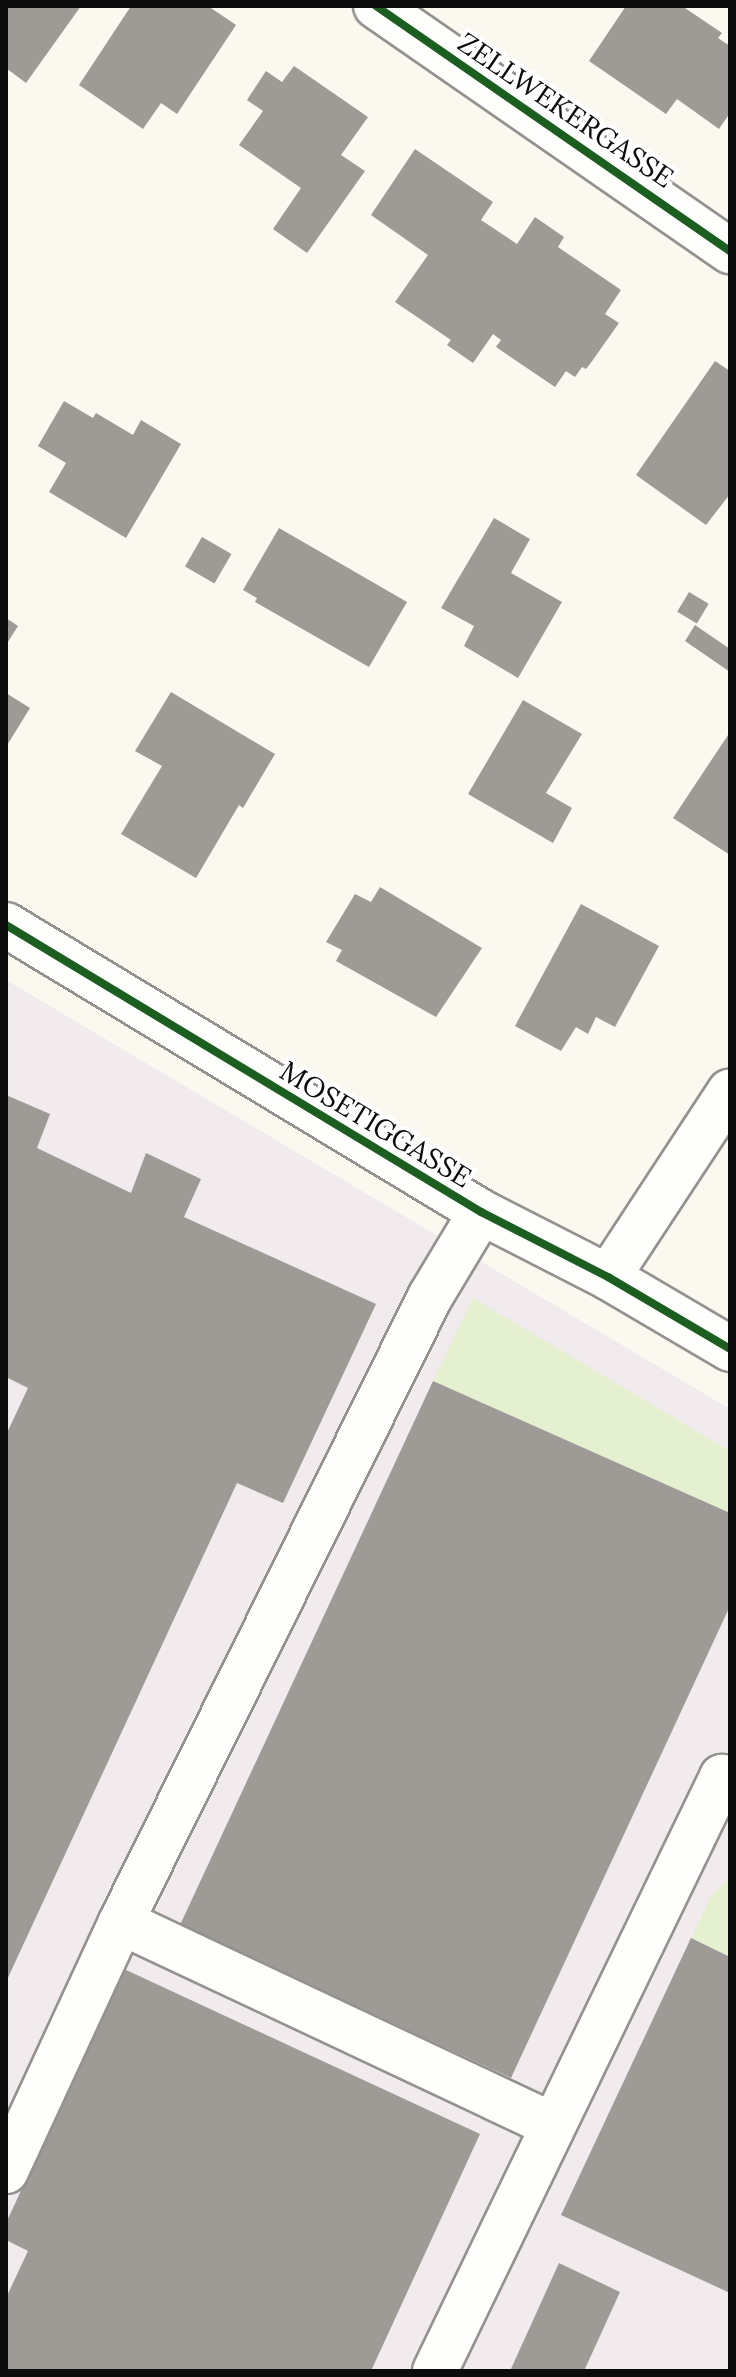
<!DOCTYPE html>
<html>
<head>
<meta charset="utf-8">
<style>
  body { margin:0 }
  #map { position:relative; width:736px; height:2377px; overflow:hidden; background:#fbf8f0; font-family:Lora,serif }
  div>[style] { position:absolute }
  [style*='--x'] { left:calc(var(--x)*1px); top:calc(var(--y)*1px); width:calc(var(--w)*1px); rotate:calc(var(--a)*1deg) }
  .industrial>* { inset:0; background:#f2ebee }
  .green>* { inset:0; background:#e4f0d0 }
  .building>* { inset:0; background:#9e9a96; transform-origin:0 0 }
  .roads { filter:drop-shadow(2px 0 #94928f) drop-shadow(-2px 0 #94928f) drop-shadow(0 2px #94928f) drop-shadow(0 -2px #94928f) }
  .minor>* { height:44px; margin:-22px; padding:0 22px; transform-origin:22px; border-radius:22px; background:#fefefd }
  .cycleway>* { height:8px; margin:-4px; padding:0 4px; transform-origin:4px; border-radius:4px; background:#1b5e20 }
  span { translate:-50% -50%; white-space:nowrap; text-align:center; line-height:1.15; -webkit-text-stroke:8px #fff; paint-order:stroke }
  .street-label { font-size:28px; color:#0c0c0c }
  .frame { position:absolute; inset:0; border:8px solid #0c0c0c; pointer-events:none }
</style>
</head>
<body>
<div id="map">
  <div class="industrial">
    <div style="clip-path:polygon(6px 980px,730px 1409px,730px 2371px,6px 2371px)"></div>
  </div>
  <div class="green">
    <div style="clip-path:polygon(473px 1298px,730px 1451px,730px 1513px,433px 1381px)"></div>
    <div style="clip-path:polygon(730px 1877px,730px 1957px,691px 1938px,712px 1895px)"></div>
  </div>
  <div class="building">
    <div style="clip-path:polygon(6px 6px,81px 6px,26px 83px,6px 68px)"></div>
    <div style="clip-path:polygon(131px 6px,208px 6px,236px 25px,177px 114px,161px 103px,143px 129px,79px 85px)"></div>
    <div style="clip-path:polygon(626px 6px,682px 6px,722px 33px,718px 38px,730px 46px,730px 113px,719px 129px,677px 99px,666px 114px,589px 61px)"></div>
    <div style="clip-path:polygon(294px 66px,368px 117px,341px 155px,365px 171px,307px 253px,273px 229px,301px 188px,239px 145px,263px 111px,247px 100px,266px 71px,282px 82px)"></div>
    <div style="clip-path:polygon(415px 149px,493px 202px,481px 220px,517px 244px,535px 217px,564px 237px,558px 247px,621px 290px,605px 314px,619px 323px,590px 364px,586px 369px,582px 367px,575px 377px,566px 371px,555px 387px,496px 347px,501px 340px,493px 334px,473px 363px,447px 345px,451px 340px,395px 302px,428px 255px,371px 215px)"></div>
    <div style="clip-path:polygon(715px 361px,730px 371px,730px 494px,706px 525px,636px 475px)"></div>
    <div style="clip-path:polygon(64px 401px,93px 418px,96px 413px,133px 435px,141px 420px,181px 444px,126px 538px,49px 492px,66px 463px,38px 446px)"></div>
    <div style="clip-path:polygon(494px 518px,530px 539px,511px 573px,562px 602px,518px 678px,464px 646px,474px 626px,441px 608px)"></div>
    <div style="clip-path:polygon(279px 528px,407px 602px,369px 667px,255px 602px,257px 598px,243px 590px)"></div>
    <div style="left:202px;top:537px;width:34px;height:34px;rotate:30deg"></div>
    <div style="left:689px;top:592px;width:23px;height:23px;rotate:31deg"></div>
    <div style="clip-path:polygon(6px 618px,18px 626px,6px 645px)"></div>
    <div style="clip-path:polygon(695px 625px,730px 649px,730px 672px,685px 641px)"></div>
    <div style="clip-path:polygon(171px 692px,275px 754px,243px 808px,239px 805px,196px 878px,121px 834px,162px 766px,135px 751px)"></div>
    <div style="clip-path:polygon(6px 693px,30px 708px,6px 747px)"></div>
    <div style="clip-path:polygon(523px 700px,582px 734px,546px 793px,572px 808px,553px 843px,468px 794px)"></div>
    <div style="clip-path:polygon(730px 732px,730px 855px,673px 818px)"></div>
    <div style="clip-path:polygon(380px 887px,482px 948px,436px 1017px,336px 961px,342px 950px,326px 942px,355px 894px,371px 902px)"></div>
    <div style="clip-path:polygon(581px 904px,659px 946px,615px 1027px,596px 1017px,588px 1034px,576px 1027px,561px 1051px,515px 1026px)"></div>
    <div style="clip-path:polygon(6px 1095px,50px 1114px,37px 1148px,131px 1193px,146px 1153px,201px 1179px,184px 1217px,376px 1304px,283px 1503px,237px 1483px,6px 1982px,6px 1435px,28px 1388px,6px 1377px)"></div>
    <div style="clip-path:polygon(433px 1381px,730px 1513px,730px 1606px,511px 2078px,180px 1925px)"></div>
    <div style="clip-path:polygon(691px 1938px,730px 1957px,730px 2293px,561px 2215px)"></div>
    <div style="clip-path:polygon(124px 1969px,480px 2134px,371px 2371px,6px 2371px,6px 2298px,28px 2251px,6px 2240px,6px 2223px)"></div>
    <div style="clip-path:polygon(559px 2263px,620px 2292px,584px 2371px,510px 2371px)"></div>
  </div>
  <div class="roads">
    <div class="minor">
      <div style="--x:376;--y:6;--w:431;--a:34.7"></div>
      <div style="--x:6;--y:925;--w:555;--a:31.14"></div>
      <div style="--x:481;--y:1212;--w:143;--a:27.1"></div>
      <div style="--x:608;--y:1277;--w:142;--a:30.5"></div>
      <div style="--x:608;--y:1277;--w:222;--a:-56.7"></div>
      <div style="--x:121;--y:1922;--w:477;--a:25.2"></div>
      <div style="--x:6;--y:2171;--w:274;--a:-65.2"></div>
      <div style="--x:121;--y:1922;--w:697;--a:-63.69"></div>
      <div style="--x:430;--y:1297;--w:99;--a:-59"></div>
      <div style="--x:435;--y:2371;--w:660;--a:-64.21"></div>
      <div style="--x:722;--y:1777;--w:9;--a:21"></div>
    </div>
  </div>
  <div class="cycleway">
    <div style="--x:376;--y:6;--w:431;--a:34.7"></div>
    <div style="--x:6;--y:925;--w:555;--a:31.14"></div>
    <div style="--x:481;--y:1212;--w:143;--a:27.1"></div>
    <div style="--x:608;--y:1277;--w:142;--a:30.5"></div>
  </div>
  <div class="street-label">
    <span style="left:566px;top:110px;rotate:34deg">ZELLWEKERGASSE</span>
    <span style="left:376px;top:1124px;rotate:31deg">MOSETIGGASSE</span>
  </div>
  <div class="frame"></div>
</div>
</body>
</html>
